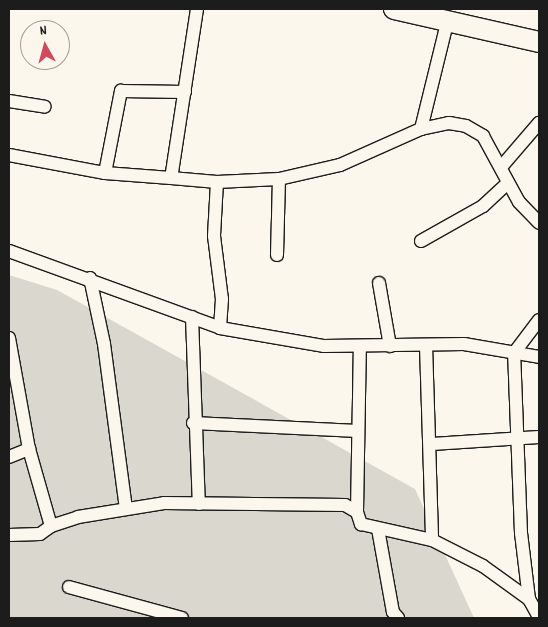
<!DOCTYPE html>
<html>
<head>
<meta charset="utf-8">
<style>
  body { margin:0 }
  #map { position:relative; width:548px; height:627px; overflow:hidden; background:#fbf7ec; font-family:Dekko,sans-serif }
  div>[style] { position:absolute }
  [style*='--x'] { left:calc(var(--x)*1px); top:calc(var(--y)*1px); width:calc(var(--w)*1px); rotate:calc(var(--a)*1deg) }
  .green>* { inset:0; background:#dad7ce }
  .roads { filter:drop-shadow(1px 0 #1c1c1c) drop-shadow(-1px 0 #1c1c1c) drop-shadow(0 1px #1c1c1c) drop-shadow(0 -1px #1c1c1c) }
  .minor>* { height:12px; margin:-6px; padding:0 6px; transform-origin:6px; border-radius:6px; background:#fbf7ec }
  .primary>* { height:20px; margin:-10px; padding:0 10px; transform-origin:10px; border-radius:10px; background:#fbf7ec }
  span { translate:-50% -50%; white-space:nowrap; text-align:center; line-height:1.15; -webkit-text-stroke:5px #fbf7ec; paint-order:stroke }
  .frame { position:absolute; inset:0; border:10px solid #1c1c1c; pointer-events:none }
  .north { position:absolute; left:20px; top:20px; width:50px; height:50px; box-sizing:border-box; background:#fbf7ec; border:1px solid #a29f99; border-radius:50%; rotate:353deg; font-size:14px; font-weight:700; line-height:20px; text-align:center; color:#1c1c1c }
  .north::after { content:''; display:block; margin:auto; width:18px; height:22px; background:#d1495b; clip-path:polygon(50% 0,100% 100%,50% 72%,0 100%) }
</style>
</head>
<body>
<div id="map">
  <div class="green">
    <div style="clip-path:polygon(9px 275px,57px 290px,415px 489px,474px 618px,9px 618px)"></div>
  </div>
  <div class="roads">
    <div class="minor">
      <div style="--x:197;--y:9;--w:171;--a:98.7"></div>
      <div style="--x:171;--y:178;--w:46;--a:5"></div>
      <div style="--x:217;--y:182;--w:62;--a:-2.8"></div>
      <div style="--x:279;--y:179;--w:63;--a:-12.9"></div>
      <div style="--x:340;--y:165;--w:89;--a:-24"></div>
      <div style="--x:421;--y:129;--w:29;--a:-12"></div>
      <div style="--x:449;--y:123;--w:17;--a:10"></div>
      <div style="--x:466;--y:126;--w:20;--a:30"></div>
      <div style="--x:483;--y:136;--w:75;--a:61.4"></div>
      <div style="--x:519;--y:202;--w:29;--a:46"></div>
      <div style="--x:9;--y:101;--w:36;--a:9"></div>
      <div style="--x:421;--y:129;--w:113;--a:-76.2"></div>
      <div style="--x:9;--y:155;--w:98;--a:10.6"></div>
      <div style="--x:105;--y:173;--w:66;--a:4.3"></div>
      <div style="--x:502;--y:166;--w:57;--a:-49.3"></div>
      <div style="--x:105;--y:173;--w:84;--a:-79"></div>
      <div style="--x:121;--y:91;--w:64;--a:0.9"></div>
      <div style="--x:217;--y:182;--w:54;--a:93.2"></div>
      <div style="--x:214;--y:236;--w:64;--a:82.8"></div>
      <div style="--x:222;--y:299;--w:29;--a:94"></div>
      <div style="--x:220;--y:328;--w:106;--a:9.8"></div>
      <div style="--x:324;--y:346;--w:140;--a:-0.8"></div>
      <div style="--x:464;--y:344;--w:76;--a:9.8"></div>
      <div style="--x:421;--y:241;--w:71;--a:-29.4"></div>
      <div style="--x:483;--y:206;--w:34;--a:-43"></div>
      <div style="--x:9;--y:251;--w:225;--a:20"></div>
      <div style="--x:277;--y:255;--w:76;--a:-88.5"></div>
      <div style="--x:90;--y:278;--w:67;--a:78"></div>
      <div style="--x:104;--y:344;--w:166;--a:82.4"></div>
      <div style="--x:379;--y:283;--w:64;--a:80.1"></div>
      <div style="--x:192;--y:317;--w:187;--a:87.9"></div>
      <div style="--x:9;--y:338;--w:113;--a:79.8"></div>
      <div style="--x:29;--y:449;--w:80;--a:74.1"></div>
      <div style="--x:426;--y:345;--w:195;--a:88.2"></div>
      <div style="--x:193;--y:423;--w:165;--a:2.8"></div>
      <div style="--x:432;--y:444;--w:107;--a:-3.7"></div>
      <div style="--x:9;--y:457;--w:22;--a:-22"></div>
      <div style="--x:357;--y:512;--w:165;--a:-89"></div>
      <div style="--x:378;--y:529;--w:84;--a:79.8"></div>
      <div style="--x:393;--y:612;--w:8;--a:50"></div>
      <div style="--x:9;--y:535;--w:31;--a:-2"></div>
      <div style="--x:40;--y:534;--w:14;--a:-36"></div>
      <div style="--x:51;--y:526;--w:28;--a:-18"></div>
      <div style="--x:78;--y:517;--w:87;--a:-9.2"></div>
      <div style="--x:164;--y:503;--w:181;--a:0.6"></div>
      <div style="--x:345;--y:505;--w:14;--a:30"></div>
      <div style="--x:357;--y:512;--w:13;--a:72"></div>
      <div style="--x:361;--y:524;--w:73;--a:12.7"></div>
      <div style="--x:432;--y:540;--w:57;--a:27"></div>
      <div style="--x:483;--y:566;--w:57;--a:35.7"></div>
      <div style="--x:529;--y:599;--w:21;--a:61"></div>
      <div style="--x:69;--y:587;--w:117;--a:15.3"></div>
      <div style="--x:529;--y:599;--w:66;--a:-96.9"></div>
      <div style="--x:521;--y:533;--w:180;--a:-92.2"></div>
      <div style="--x:514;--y:353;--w:41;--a:-52.9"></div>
    </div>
    <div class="primary">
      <div style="--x:394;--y:9;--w:149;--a:12.8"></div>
    </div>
  </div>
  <div class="frame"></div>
  <div class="north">N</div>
</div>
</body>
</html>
